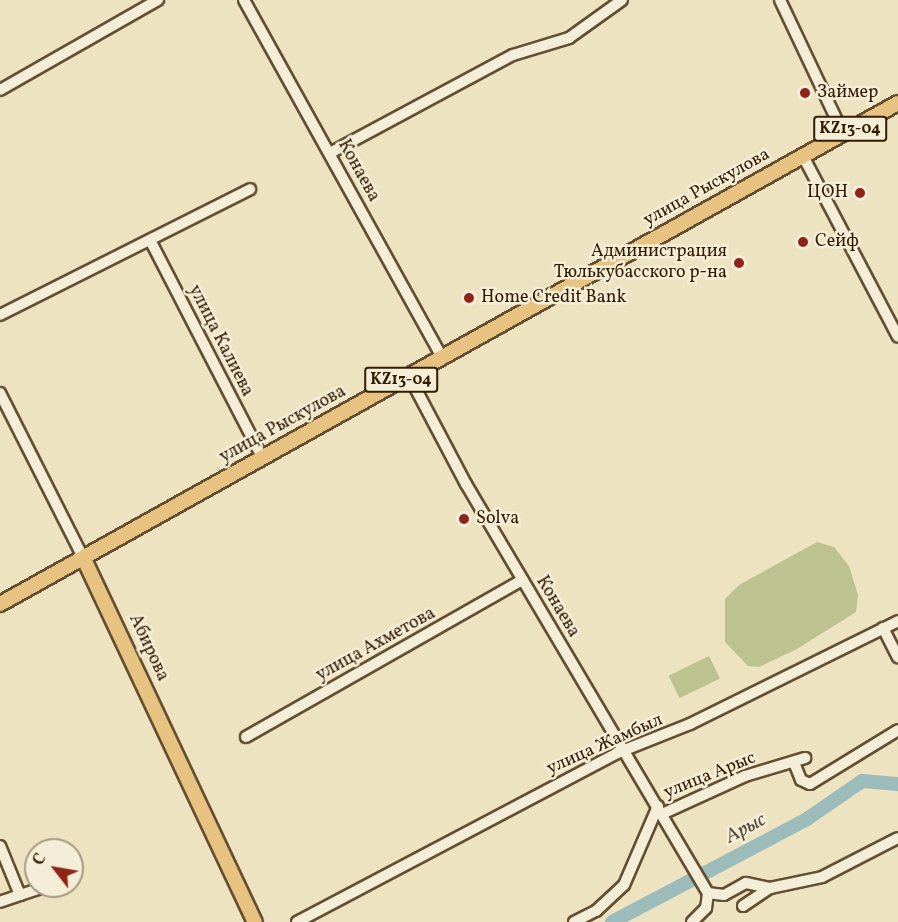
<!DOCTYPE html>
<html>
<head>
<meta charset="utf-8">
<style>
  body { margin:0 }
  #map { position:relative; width:898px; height:922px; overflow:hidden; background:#eee3c1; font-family:Vollkorn,serif }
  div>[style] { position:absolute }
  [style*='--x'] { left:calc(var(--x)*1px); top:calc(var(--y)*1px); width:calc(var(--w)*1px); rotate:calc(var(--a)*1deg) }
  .green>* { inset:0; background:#bcc391; transform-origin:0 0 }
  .river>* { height:14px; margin:-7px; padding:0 7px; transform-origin:7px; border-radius:7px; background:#9cbcbc }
  .roads { filter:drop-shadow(2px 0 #624e31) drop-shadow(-2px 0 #624e31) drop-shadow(0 2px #624e31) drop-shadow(0 -2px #624e31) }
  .minor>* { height:10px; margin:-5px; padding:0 5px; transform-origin:5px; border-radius:5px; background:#f4edd7 }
  .major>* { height:14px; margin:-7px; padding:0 7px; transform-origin:7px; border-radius:7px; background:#e7c280 }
  .dots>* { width:16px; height:16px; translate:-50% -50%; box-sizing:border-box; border:3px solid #f4edd7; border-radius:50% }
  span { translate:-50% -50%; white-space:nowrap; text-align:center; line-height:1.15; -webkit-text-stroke:5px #f4edd7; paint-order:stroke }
  .shield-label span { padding:2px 4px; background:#f4edd7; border:2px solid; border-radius:4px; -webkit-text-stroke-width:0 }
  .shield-label { font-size:16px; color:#331d01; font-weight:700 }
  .poi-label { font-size:18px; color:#331d01 }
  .left { translate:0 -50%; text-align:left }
  .right { translate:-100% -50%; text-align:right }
  .street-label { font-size:18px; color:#331d01 }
  .water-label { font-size:20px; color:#524d39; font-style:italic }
  .north { position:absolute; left:24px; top:838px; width:60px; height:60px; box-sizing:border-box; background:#f4edd7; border:2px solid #a79a81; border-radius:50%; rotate:301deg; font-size:16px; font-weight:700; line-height:24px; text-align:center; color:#331d01 }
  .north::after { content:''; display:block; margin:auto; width:21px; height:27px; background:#8f2418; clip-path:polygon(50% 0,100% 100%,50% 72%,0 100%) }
</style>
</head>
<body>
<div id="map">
  <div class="green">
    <div style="clip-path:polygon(817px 542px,834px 547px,849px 566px,858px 595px,856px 612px,797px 649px,759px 667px,748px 666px,725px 642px,725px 599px,739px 585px)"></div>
    <div style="left:709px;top:656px;width:25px;height:45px;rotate:64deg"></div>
  </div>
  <div class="river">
    <div style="--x:612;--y:922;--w:221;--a:-27.8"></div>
    <div style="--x:807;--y:819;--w:67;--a:-34.6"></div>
    <div style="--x:862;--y:781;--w:36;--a:5"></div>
  </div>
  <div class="roads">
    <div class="minor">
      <div style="--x:244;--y:0;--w:408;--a:61"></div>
      <div style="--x:780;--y:0;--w:147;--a:64.7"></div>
      <div style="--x:0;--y:90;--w:182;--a:-29.7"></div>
      <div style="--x:330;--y:153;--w:208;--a:-28.2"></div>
      <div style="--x:513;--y:55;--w:59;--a:-16.9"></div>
      <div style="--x:569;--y:38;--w:65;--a:-35.6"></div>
      <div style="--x:803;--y:156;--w:204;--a:62.3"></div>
      <div style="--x:150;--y:240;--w:244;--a:62.7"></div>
      <div style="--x:0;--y:315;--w:280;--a:-26.7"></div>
      <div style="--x:409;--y:376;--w:122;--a:62.2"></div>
      <div style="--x:466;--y:484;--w:475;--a:59.4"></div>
      <div style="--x:0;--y:393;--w:186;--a:63.2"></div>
      <div style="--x:883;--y:628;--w:33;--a:63"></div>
      <div style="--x:246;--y:737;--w:318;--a:-29.6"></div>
      <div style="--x:795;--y:765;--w:16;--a:68"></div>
      <div style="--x:801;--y:780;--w:10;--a:24"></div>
      <div style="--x:810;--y:784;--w:103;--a:-31.5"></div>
      <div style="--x:662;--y:814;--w:91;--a:-24.6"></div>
      <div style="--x:745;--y:776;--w:63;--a:-16.7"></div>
      <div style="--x:0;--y:846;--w:53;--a:67.8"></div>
      <div style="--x:20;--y:895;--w:21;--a:161"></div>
      <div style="--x:708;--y:893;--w:16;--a:7"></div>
      <div style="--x:724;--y:895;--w:25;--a:-29"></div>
      <div style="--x:746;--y:883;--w:25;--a:12"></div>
      <div style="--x:770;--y:888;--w:53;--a:-11.9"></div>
      <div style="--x:822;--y:877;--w:85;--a:-27.2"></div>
      <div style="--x:20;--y:895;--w:28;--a:-18"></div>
      <div style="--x:743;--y:906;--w:32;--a:-34"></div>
      <div style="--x:297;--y:922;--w:362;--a:-27.8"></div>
      <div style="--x:617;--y:753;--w:79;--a:-21.7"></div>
      <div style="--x:690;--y:724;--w:232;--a:-26.3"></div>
      <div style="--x:574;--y:922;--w:25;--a:-27"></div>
      <div style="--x:596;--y:911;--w:38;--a:-43"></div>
      <div style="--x:624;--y:885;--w:86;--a:-66.7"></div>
      <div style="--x:692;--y:922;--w:20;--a:-45"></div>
      <div style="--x:706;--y:908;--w:15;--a:-82"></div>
    </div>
    <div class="major">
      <div style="--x:84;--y:559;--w:401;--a:64.8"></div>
      <div style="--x:0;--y:604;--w:1028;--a:-29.16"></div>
    </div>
  </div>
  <div class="dots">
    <div style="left:805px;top:93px;background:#8f2418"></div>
    <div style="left:860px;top:193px;background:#8f2418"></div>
    <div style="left:803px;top:242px;background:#8f2418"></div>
    <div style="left:739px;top:263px;background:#8f2418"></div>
    <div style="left:469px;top:298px;background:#8f2418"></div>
    <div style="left:464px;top:519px;background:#8f2418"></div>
  </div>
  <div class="shield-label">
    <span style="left:850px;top:129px">KZ13-04</span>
    <span style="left:401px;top:380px">KZ13-04</span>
  </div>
  <div class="poi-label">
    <span class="left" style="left:817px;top:93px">Займер</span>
    <span class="right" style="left:848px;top:193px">ЦОН</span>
    <span class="left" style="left:815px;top:242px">Сейф</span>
    <span class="right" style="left:727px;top:263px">Администрация<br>Тюлькубасского р-на</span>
    <span class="left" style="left:481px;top:298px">Home Credit Bank</span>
    <span class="left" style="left:476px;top:519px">Solva</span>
  </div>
  <div class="street-label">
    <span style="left:358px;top:171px;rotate:61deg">Конаева</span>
    <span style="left:707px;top:188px;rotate:-29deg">улица Рыскулова</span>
    <span style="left:220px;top:341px;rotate:63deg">улица Калиева</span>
    <span style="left:283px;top:425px;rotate:-29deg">улица Рыскулова</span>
    <span style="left:557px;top:607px;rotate:59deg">Конаева</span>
    <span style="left:376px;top:645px;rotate:-29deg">улица Ахметова</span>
    <span style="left:148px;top:648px;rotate:65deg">Абирова</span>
    <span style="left:605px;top:745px;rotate:-24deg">улица Жамбыл</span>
    <span style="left:710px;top:776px;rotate:-22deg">улица Арыс</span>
  </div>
  <div class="water-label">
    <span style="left:746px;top:829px;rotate:-28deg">Арыс</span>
  </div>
  <div class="north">С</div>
</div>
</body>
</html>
